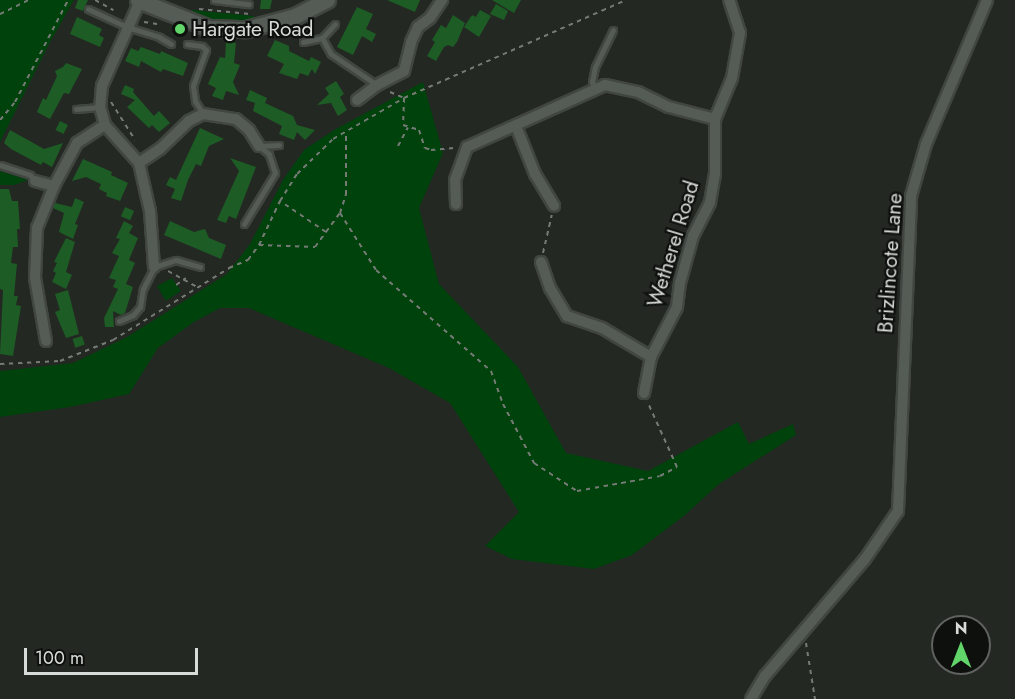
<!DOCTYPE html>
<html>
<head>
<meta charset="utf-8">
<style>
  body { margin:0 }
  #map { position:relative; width:1015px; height:699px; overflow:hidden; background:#232823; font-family:Jost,sans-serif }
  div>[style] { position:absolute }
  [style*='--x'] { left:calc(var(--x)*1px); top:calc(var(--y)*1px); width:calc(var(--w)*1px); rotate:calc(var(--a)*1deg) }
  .green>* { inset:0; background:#00420c }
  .building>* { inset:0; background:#1d5c24; transform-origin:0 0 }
  .path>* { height:2px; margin-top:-1px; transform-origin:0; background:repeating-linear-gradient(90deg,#767b76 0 4.5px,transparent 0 9px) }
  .roads { filter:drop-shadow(2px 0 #414641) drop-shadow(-2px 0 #414641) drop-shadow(0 2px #414641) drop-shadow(0 -2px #414641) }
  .lane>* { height:5px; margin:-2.5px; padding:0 2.5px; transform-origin:2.5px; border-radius:2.5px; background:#555b55 }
  .street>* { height:10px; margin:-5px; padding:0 5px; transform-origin:5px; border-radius:5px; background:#555b55 }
  .secondary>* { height:15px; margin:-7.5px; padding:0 7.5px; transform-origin:7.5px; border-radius:7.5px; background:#555b55 }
  .dots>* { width:16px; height:16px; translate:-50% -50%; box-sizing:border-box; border:3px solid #0e100e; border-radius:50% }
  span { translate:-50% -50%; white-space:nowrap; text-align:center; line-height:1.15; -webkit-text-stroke:4.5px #0e100e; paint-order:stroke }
  .poi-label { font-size:21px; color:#d8dcd8 }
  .left { translate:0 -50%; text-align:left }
  .street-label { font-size:21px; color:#d8dcd8 }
  .north { position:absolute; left:931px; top:615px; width:60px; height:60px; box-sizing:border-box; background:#0e100e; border:2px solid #5f625f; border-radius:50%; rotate:0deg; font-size:16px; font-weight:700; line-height:24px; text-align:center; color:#d8dcd8 }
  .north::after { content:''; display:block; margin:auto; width:21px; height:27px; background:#61d56a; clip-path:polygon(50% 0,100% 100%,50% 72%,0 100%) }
  .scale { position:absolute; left:24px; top:648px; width:174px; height:27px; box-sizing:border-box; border:3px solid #d8dcd8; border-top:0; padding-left:8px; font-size:18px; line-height:21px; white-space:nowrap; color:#d8dcd8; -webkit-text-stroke:4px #0e100e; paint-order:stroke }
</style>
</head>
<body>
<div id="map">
  <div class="green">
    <div style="clip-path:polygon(0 0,74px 0,49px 44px,0 142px)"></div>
    <div style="clip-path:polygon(309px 0,314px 0,269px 19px,230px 24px,189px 18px,192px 10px,254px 16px,255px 19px,288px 10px)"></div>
    <div style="clip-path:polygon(423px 82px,443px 153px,419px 208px,439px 284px,518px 367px,566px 453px,648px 471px,738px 422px,749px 444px,793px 424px,796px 435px,719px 484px,685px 515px,632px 555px,594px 569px,512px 559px,485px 546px,519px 512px,450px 403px,389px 368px,249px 308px,220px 308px,194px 322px,158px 348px,129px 394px,70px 407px,0 417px,0 371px,73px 363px,127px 337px,227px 274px,250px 244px,283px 180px,304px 150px,334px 130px)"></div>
    <div style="clip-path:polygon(0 170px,0 171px,28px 180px,14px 185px,0 185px)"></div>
    <div style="clip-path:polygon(172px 278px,181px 291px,166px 301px,157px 286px)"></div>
  </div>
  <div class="building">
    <div style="clip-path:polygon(78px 0,88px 0,83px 11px,75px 8px)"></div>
    <div style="clip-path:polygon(261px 0,272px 0,270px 9px,260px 9px)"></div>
    <div style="clip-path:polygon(387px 0,420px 0,415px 12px)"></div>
    <div style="clip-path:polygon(492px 0,521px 0,514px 13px)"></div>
    <div style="clip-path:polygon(496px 4px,508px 11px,504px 20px,490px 14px)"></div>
    <div style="clip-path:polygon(357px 7px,373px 14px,366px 29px,376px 34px,372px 42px,362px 36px,353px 55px,337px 47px)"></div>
    <div style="clip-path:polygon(480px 10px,491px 16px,479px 37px,464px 27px,472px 15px,476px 17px)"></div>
    <div style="clip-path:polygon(453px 15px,465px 23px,457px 42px,453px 47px,448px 45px,444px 47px,436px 61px,427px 56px,435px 42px,432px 40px,441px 25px,446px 28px)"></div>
    <div style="clip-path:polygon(77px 17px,102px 29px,99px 35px,104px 38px,100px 47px,70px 34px)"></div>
    <div style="clip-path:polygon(275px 40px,289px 46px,289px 51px,309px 61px,311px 57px,321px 62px,315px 74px,312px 69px,308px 76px,300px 73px,297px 79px,279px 73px,284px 64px,267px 56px)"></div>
    <div style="clip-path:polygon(226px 42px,236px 43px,234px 63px,240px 65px,233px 82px,239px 95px,226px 91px,223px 100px,212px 96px,216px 88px,208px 84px,220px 57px,225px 58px)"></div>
    <div style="clip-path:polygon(141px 47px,160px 54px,161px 51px,188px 63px,183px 76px,163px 69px,161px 72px,141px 61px,139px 67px,125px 61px,131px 48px,138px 51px)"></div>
    <div style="clip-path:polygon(66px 63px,82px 69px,69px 94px,64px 93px,50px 119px,37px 112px,43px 98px,46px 100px,57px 76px,55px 71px,63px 67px)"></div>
    <div style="clip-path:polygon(336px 81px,344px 94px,340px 97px,347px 110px,338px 116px,331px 103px,317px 105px,329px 94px,325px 88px)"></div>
    <div style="clip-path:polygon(125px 85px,134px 89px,133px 92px,154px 116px,159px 111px,170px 123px,159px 132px,152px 125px,149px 128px,127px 107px,135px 100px,121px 94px)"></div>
    <div style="clip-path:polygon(250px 90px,267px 98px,265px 103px,293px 116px,297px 125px,315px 130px,305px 140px,297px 132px,294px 140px,279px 134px,282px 126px,253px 111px,255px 103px,246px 100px)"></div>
    <div style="left:60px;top:121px;width:9px;height:10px;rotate:27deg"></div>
    <div style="clip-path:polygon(200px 128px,224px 139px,209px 146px,201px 166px,196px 164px,188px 180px,181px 201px,171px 198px,175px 189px,166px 185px,170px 177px,176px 180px)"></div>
    <div style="clip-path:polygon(10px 130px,44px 149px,63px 143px,52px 167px,43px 162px,41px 165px,11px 149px,4px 143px)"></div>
    <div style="clip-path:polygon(230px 158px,256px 167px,236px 219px,229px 216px,226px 223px,217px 220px,239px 171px)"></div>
    <div style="clip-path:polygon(83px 159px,112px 172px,111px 175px,128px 183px,120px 201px,106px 196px,107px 193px,99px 189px,101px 184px,86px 177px,72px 181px)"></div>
    <div style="clip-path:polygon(0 189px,9px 189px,12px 201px,18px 201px,20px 229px,17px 229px,18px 247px,13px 247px,11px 263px,17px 264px,14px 296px,18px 296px,16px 305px,21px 306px,13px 356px,0 354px,3px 290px,0 289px)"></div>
    <div style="clip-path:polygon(75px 198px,84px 202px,75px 224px,78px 225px,73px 239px,59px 232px,64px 213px,53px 208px,55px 203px,72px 207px)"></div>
    <div style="left:125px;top:207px;width:10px;height:10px;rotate:24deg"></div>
    <div style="clip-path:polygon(124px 221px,133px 226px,129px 233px,138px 238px,129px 260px,135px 263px,126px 284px,133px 287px,125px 313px,121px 315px,113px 311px,114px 327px,105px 327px,104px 318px,118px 289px,113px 287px,116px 280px,109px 278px,119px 256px,112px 253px,120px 239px,116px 238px)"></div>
    <div style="clip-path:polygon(170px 221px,194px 232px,205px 229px,209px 238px,226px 245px,221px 259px,164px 235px)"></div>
    <div style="clip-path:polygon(66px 238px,75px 242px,66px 272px,72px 275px,66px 289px,52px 282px,56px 273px,53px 271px,57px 263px,54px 262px)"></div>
    <div style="clip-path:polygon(68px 290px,79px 334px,66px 338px,55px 312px,60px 310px,55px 294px)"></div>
    <div style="left:82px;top:336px;width:9px;height:10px;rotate:72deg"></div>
  </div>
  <div class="path">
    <div style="--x:95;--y:0;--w:21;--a:29"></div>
    <div style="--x:199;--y:9;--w:51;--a:5.6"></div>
    <div style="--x:0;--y:14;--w:32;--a:-26"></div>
    <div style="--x:144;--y:22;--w:18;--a:9"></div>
    <div style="--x:390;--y:92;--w:15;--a:23"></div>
    <div style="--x:404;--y:98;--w:243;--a:-23.8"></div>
    <div style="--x:111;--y:102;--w:45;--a:57.7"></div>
    <div style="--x:0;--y:120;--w:23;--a:-50"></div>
    <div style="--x:15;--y:102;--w:115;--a:-62.5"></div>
    <div style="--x:398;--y:146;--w:21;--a:-62"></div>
    <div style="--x:340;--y:213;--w:67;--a:57.7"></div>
    <div style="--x:376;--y:270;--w:153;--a:41.3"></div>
    <div style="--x:491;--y:371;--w:35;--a:70"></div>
    <div style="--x:503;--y:404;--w:67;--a:62.3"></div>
    <div style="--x:534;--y:463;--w:51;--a:33.1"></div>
    <div style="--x:577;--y:491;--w:84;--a:-10.2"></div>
    <div style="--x:660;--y:476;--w:19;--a:-28"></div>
    <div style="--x:677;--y:467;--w:72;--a:-114.4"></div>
    <div style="--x:326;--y:232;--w:24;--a:-54"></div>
    <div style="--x:340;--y:213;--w:19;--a:-72"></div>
    <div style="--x:346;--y:195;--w:63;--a:-90"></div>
    <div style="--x:259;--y:245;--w:56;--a:2"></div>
    <div style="--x:315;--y:247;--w:19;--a:-54"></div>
    <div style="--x:326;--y:232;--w:55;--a:-146"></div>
    <div style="--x:543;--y:253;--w:39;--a:-77"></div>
    <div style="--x:168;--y:271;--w:33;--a:29"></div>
    <div style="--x:176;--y:285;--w:12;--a:-35"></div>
    <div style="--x:0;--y:364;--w:60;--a:-2.9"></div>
    <div style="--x:60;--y:361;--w:57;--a:-21.6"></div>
    <div style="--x:113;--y:340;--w:137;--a:-31.8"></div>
    <div style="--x:229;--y:268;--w:21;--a:-23"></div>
    <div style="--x:248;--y:260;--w:19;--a:-54"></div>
    <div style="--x:259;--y:245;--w:49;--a:-64.5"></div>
    <div style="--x:280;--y:201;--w:32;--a:-58"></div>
    <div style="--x:297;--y:174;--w:50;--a:-44.2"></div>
    <div style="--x:333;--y:139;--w:82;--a:-30"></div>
    <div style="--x:404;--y:98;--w:27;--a:92"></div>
    <div style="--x:403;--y:125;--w:17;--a:17"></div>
    <div style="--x:419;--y:130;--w:19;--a:72"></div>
    <div style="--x:425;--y:148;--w:6;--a:18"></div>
    <div style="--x:431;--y:150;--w:23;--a:-5"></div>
    <div style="--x:806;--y:643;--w:57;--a:80.9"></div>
  </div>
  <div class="roads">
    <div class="lane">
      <div style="--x:214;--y:0;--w:35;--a:7"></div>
      <div style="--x:88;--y:9;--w:43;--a:24.8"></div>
      <div style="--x:127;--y:27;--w:34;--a:17"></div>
      <div style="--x:159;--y:37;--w:14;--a:30"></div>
      <div style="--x:322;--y:38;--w:18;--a:61"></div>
      <div style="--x:331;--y:54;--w:55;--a:34"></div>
      <div style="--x:303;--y:42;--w:19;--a:-12"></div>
      <div style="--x:322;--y:38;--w:19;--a:-47"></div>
      <div style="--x:187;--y:44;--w:15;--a:8"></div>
      <div style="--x:202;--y:46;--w:6;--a:45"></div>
      <div style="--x:206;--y:50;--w:38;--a:110"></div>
      <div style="--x:193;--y:86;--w:15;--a:82"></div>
      <div style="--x:195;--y:101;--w:15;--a:58"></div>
      <div style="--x:595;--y:89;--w:8;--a:-113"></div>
      <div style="--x:592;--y:82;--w:15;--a:-79"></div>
      <div style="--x:595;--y:67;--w:41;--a:-64.1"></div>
      <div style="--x:76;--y:109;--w:24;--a:-5"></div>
      <div style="--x:259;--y:146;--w:20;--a:-3"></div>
      <div style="--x:0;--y:165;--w:32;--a:18"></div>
      <div style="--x:30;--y:175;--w:8;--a:50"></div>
      <div style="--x:244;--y:224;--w:60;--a:-58.7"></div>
      <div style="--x:275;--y:173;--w:20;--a:-108"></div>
      <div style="--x:269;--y:154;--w:13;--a:-141"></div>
      <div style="--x:119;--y:321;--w:15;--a:-23"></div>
      <div style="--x:133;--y:315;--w:11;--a:-49"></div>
      <div style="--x:140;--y:307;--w:18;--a:-81"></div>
      <div style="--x:143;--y:289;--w:25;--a:-63"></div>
      <div style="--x:154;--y:267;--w:23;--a:-18"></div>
      <div style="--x:176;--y:260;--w:25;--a:16"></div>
    </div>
    <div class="street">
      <div style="--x:140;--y:1;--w:93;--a:114.1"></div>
      <div style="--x:102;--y:86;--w:21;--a:95"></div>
      <div style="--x:100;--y:107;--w:19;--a:74"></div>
      <div style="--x:105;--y:125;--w:51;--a:48.2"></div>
      <div style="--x:139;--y:163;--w:49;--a:77.1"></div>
      <div style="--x:150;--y:211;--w:56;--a:85.9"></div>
      <div style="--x:357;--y:100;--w:25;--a:-37"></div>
      <div style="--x:377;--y:85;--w:30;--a:-27"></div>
      <div style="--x:404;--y:71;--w:30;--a:-76"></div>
      <div style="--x:411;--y:42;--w:17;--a:-65"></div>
      <div style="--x:418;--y:27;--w:15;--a:-37"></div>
      <div style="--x:430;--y:18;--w:22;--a:-56"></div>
      <div style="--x:516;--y:126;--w:52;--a:68.4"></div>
      <div style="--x:535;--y:174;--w:37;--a:59"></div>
      <div style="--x:139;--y:163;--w:25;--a:-34"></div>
      <div style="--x:160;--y:149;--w:40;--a:-44"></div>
      <div style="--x:189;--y:121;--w:16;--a:-27"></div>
      <div style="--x:203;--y:114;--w:33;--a:9"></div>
      <div style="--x:236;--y:119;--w:17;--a:40"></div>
      <div style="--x:249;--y:130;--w:19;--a:58"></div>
      <div style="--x:35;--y:181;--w:20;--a:15"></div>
      <div style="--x:456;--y:204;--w:24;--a:-92"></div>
      <div style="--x:455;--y:180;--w:35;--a:-70"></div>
      <div style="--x:467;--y:147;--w:151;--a:-24.2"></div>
      <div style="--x:605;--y:85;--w:34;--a:12"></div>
      <div style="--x:638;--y:92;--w:34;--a:26"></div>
      <div style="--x:669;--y:107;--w:48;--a:14.6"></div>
      <div style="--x:541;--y:262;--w:28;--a:71"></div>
      <div style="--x:550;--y:288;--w:33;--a:59"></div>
      <div style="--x:567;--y:316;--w:37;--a:19"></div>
      <div style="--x:602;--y:328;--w:57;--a:30.6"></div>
      <div style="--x:46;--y:341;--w:64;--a:-99.9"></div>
      <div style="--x:35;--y:278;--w:50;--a:-87.7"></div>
      <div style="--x:37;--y:228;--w:45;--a:-68"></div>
      <div style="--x:54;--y:186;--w:49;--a:-61.9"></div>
      <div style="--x:77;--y:143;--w:33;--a:-33"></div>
      <div style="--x:644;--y:393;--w:37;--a:-79"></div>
      <div style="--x:651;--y:357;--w:56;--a:-62.5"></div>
      <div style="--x:677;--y:307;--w:24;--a:-83"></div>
      <div style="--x:680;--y:283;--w:49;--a:-74.5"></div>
      <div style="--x:693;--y:236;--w:38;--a:-63"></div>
      <div style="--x:710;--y:202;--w:28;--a:-80"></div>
      <div style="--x:715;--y:174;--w:55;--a:-90"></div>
      <div style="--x:715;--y:119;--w:44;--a:-67.5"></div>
      <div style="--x:732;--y:78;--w:46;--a:-79.9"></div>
      <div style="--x:740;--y:33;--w:35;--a:-108"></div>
      <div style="--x:751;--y:699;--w:27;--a:-59"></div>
      <div style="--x:765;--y:676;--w:154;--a:-49.5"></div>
      <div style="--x:865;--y:559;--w:58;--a:-55.5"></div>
      <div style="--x:898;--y:511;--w:315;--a:-87.6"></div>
      <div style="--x:911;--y:196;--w:54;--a:-73.9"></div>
      <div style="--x:926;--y:144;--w:156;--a:-67"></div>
    </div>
    <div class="secondary">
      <div style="--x:138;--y:0;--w:76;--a:21.5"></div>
      <div style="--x:209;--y:28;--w:37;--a:2"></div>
      <div style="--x:246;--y:29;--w:51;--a:-14.9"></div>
      <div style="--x:295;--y:16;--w:36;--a:-27"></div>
    </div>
  </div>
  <div class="dots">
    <div style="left:180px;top:29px;background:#61d56a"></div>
  </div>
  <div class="poi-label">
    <span class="left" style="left:192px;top:29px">Hargate Road</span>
  </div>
  <div class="street-label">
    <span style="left:673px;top:244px;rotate:-73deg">Wetherel Road</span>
    <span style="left:890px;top:263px;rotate:-86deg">Brizlincote Lane</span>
  </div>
  <div class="north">N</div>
  <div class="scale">100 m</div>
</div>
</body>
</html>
